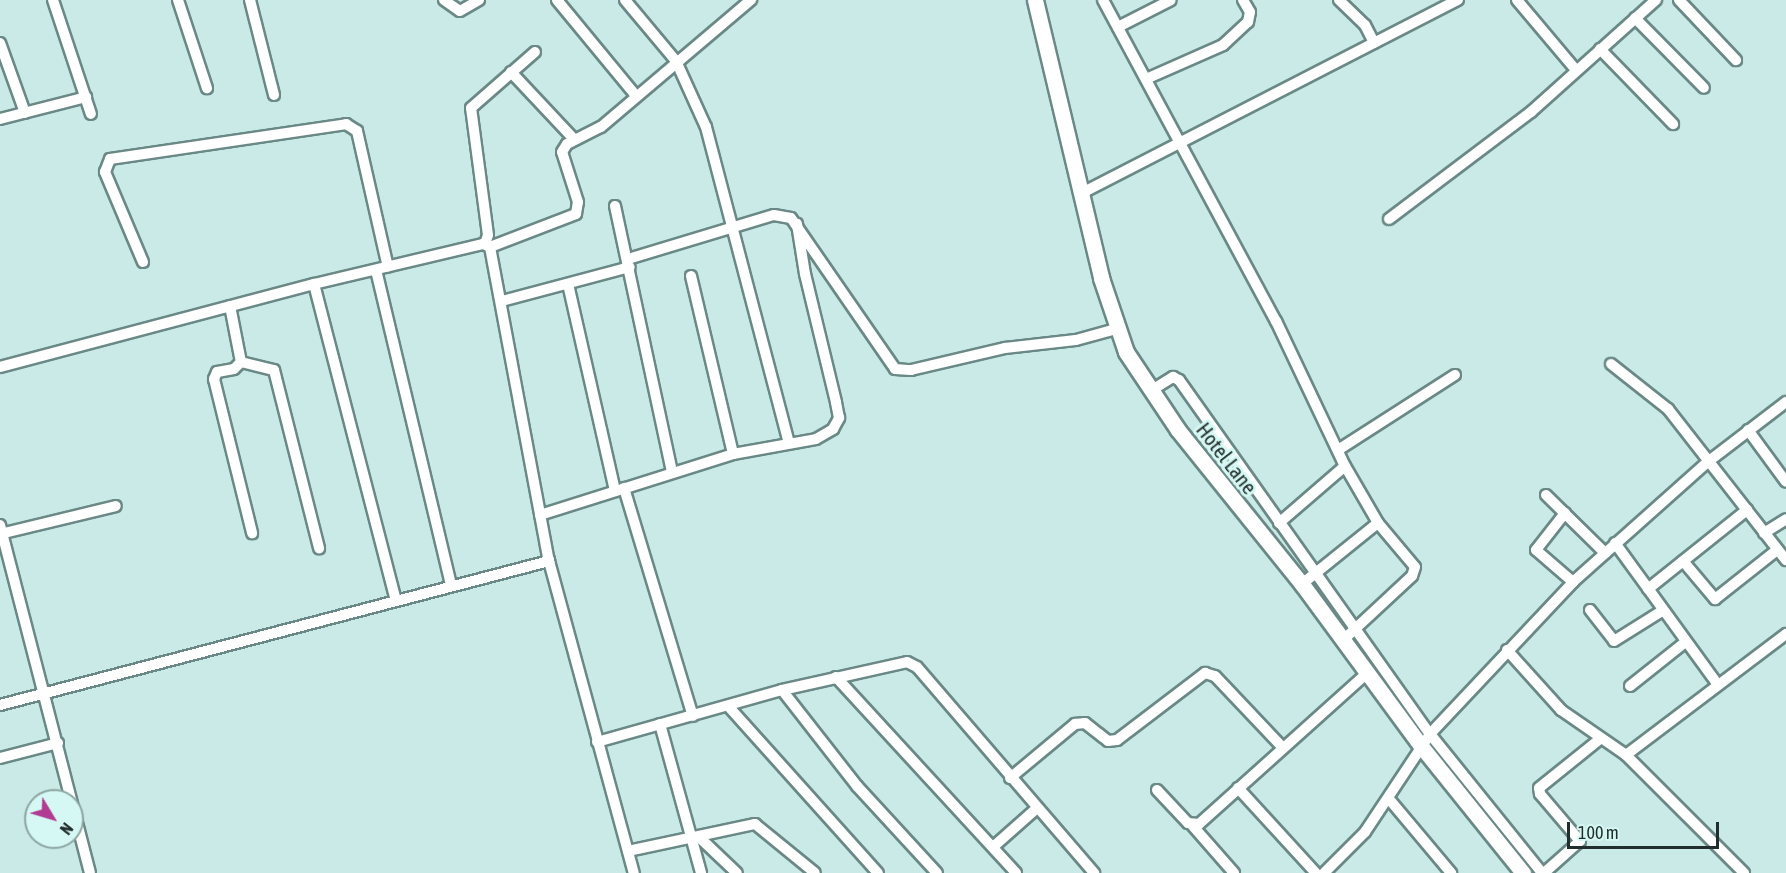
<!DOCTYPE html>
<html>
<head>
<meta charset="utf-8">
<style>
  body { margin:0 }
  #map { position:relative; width:1786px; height:873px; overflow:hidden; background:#c9eae6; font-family:"Asap Condensed",sans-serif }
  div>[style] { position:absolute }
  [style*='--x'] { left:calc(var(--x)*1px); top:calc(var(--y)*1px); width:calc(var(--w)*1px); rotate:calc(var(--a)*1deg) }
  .roads { filter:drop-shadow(2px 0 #6a8986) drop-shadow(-2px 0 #6a8986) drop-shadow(0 2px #6a8986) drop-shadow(0 -2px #6a8986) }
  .street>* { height:10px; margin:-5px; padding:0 5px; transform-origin:5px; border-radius:5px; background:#fff }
  .secondary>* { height:15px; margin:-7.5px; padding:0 7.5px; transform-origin:7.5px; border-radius:7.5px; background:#fff }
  span { translate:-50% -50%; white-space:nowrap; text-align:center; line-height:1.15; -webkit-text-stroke:6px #d6f8f4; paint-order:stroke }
  .street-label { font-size:21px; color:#222e2d }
  .north { position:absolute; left:24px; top:789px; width:60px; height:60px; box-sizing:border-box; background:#d6f8f4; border:2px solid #8ea7a4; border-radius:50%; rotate:128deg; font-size:16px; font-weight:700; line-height:24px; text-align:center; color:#222e2d }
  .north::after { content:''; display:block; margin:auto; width:21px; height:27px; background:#b13b92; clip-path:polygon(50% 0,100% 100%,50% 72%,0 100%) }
  .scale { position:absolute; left:1567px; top:822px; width:152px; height:27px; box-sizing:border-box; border:3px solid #222e2d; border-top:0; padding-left:8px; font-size:18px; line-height:21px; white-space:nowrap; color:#222e2d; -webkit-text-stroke:4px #d6f8f4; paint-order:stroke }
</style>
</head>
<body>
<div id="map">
  <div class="roads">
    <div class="street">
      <div style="--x:53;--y:0;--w:120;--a:71.6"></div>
      <div style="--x:178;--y:0;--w:93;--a:71.8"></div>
      <div style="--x:250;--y:0;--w:98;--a:75.8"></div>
      <div style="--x:444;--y:0;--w:19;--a:35"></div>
      <div style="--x:460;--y:11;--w:22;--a:-30"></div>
      <div style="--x:557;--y:0;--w:124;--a:50.5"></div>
      <div style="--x:625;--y:0;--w:80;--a:50.1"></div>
      <div style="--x:676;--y:61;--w:72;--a:65.6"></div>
      <div style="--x:706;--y:127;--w:327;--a:75.3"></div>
      <div style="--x:1103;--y:0;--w:365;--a:61.7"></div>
      <div style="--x:1276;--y:321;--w:161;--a:64.6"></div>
      <div style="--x:1345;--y:466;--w:66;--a:59.9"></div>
      <div style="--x:1378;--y:523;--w:57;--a:49.9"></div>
      <div style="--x:1415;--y:567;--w:9;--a:108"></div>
      <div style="--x:1412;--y:576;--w:96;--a:137.1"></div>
      <div style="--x:1339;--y:0;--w:36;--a:44"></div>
      <div style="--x:1365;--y:25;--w:20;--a:63"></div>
      <div style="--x:1517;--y:0;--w:92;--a:49.9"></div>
      <div style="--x:1679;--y:0;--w:83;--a:46.5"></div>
      <div style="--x:1635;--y:18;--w:98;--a:45.4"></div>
      <div style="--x:1118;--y:27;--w:59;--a:-27"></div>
      <div style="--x:0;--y:43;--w:74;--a:70.3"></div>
      <div style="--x:1600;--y:49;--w:105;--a:45.8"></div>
      <div style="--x:511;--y:72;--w:92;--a:46.8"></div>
      <div style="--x:1146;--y:79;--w:84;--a:-23.8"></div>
      <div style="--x:1223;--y:45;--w:34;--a:-43"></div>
      <div style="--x:1248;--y:22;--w:10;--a:-79"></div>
      <div style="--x:1250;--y:12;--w:14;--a:-120"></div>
      <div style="--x:0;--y:119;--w:89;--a:-14.3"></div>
      <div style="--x:1080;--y:194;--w:425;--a:-27.2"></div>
      <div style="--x:615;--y:206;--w:272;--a:77.9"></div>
      <div style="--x:1389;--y:219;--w:178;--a:-37"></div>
      <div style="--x:1531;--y:112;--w:168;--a:-41.9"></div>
      <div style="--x:485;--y:244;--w:9;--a:-72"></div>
      <div style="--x:488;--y:235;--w:128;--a:-97.6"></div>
      <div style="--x:471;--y:108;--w:85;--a:-41.2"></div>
      <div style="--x:490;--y:247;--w:92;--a:-21"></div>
      <div style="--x:576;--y:214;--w:12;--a:-81"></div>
      <div style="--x:578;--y:202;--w:52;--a:-107.7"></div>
      <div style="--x:562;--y:152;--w:9;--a:-58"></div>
      <div style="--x:567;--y:144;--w:38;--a:-27"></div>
      <div style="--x:601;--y:127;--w:197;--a:-40.3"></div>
      <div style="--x:628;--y:259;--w:152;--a:-16.8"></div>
      <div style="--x:774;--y:215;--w:17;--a:10"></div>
      <div style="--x:791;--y:218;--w:183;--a:55.4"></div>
      <div style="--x:895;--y:369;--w:16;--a:4"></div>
      <div style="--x:911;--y:370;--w:97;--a:-13.2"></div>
      <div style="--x:1005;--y:348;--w:71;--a:-6.4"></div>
      <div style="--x:1076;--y:340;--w:41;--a:-15.4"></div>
      <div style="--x:143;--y:262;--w:98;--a:-112.9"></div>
      <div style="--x:105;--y:172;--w:14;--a:-69"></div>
      <div style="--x:110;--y:159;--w:239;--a:-8.4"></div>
      <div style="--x:346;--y:124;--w:13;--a:32"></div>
      <div style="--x:357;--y:131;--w:139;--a:77.2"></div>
      <div style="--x:376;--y:270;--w:325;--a:76.6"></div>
      <div style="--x:691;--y:276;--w:183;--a:76.7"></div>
      <div style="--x:314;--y:284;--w:327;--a:75.5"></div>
      <div style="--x:568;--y:284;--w:212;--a:77.2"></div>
      <div style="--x:502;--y:301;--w:132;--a:-14.9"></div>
      <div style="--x:230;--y:306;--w:57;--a:78.9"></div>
      <div style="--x:241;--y:362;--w:10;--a:135"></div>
      <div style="--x:234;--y:369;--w:17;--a:170"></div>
      <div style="--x:217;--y:372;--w:8;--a:113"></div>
      <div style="--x:214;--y:379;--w:159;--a:76.1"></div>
      <div style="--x:241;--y:362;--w:34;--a:14"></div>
      <div style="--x:274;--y:370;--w:184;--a:75.8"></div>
      <div style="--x:1611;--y:364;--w:73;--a:38.3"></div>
      <div style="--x:1668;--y:409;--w:192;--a:52"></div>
      <div style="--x:0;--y:367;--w:325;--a:-14.8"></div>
      <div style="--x:314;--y:284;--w:174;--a:-13.3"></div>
      <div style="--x:483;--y:244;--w:8;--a:23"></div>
      <div style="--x:490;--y:247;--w:319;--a:79.4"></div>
      <div style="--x:549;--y:561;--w:323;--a:74.8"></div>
      <div style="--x:1152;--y:390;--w:25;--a:-32"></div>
      <div style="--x:1173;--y:377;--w:7;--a:27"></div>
      <div style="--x:1179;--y:380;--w:434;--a:54.7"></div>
      <div style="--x:1430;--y:734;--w:179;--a:51.1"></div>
      <div style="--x:1748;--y:430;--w:64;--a:53.8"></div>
      <div style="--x:1338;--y:450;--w:139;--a:-32.7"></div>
      <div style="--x:624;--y:488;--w:238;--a:73.2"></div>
      <div style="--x:1546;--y:495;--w:83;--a:44.5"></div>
      <div style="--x:1565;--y:513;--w:47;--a:128.1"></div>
      <div style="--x:1536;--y:550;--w:49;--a:40.9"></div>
      <div style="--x:540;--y:515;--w:202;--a:-17.5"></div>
      <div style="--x:733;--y:454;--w:84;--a:-10.2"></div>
      <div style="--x:816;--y:439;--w:20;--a:-30"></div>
      <div style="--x:833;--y:429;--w:13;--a:-61"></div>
      <div style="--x:839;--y:418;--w:16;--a:-101"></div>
      <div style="--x:836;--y:402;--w:132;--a:-103.6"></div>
      <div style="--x:805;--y:274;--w:51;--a:-99.1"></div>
      <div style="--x:1279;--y:523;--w:87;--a:-40.8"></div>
      <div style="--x:0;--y:525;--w:359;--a:75.5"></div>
      <div style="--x:1764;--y:533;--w:26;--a:-32"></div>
      <div style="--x:0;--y:534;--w:119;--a:-13.6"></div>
      <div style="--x:1615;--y:543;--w:175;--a:54"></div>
      <div style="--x:1683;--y:561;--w:50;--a:49.9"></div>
      <div style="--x:1715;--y:599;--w:79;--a:-38.3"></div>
      <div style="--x:1302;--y:584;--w:97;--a:-38.8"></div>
      <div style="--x:1648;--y:589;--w:127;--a:-38.6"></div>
      <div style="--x:1590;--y:610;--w:39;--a:52"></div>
      <div style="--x:1614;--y:641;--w:57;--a:-32"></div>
      <div style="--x:1507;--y:650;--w:81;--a:48"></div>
      <div style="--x:1561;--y:710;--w:79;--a:34.7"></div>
      <div style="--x:1626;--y:755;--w:167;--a:45"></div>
      <div style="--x:836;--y:677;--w:266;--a:47.4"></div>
      <div style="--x:1630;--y:686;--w:69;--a:-38.5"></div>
      <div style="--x:782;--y:690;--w:122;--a:52"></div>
      <div style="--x:857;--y:786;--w:118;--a:47.4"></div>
      <div style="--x:0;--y:705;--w:568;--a:-14.7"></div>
      <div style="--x:729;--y:707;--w:223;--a:48.1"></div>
      <div style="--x:660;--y:724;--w:155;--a:74.6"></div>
      <div style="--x:597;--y:742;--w:192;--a:-15.7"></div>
      <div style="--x:782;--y:690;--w:128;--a:-12.6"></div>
      <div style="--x:907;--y:662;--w:11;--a:27"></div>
      <div style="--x:917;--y:667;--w:272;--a:49.3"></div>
      <div style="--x:1626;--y:755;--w:201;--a:-37.1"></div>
      <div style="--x:0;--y:758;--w:60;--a:-14.5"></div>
      <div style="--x:1010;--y:778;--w:85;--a:-39.7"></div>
      <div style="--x:1075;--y:724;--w:10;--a:-6"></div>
      <div style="--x:1085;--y:723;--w:29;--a:38"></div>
      <div style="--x:1108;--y:741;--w:9;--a:-6"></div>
      <div style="--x:1117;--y:740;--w:111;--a:-37.3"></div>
      <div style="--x:1205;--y:673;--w:10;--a:17"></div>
      <div style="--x:1215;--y:676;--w:99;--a:46.6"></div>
      <div style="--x:1238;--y:788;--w:115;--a:47.5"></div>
      <div style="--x:1157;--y:790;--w:45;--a:46.8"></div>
      <div style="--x:1188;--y:823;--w:11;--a:5"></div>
      <div style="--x:1199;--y:824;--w:226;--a:-41.9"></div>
      <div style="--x:1389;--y:799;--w:97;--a:50"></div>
      <div style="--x:1192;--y:825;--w:64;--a:48.8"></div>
      <div style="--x:699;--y:837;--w:52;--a:43.5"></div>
      <div style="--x:993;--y:847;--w:57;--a:-41.5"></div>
      <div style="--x:628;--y:851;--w:130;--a:-12"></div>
      <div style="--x:755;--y:824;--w:77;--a:39.2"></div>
      <div style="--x:1324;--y:873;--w:58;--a:-45"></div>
      <div style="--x:1365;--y:832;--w:118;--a:-56.4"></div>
      <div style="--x:1430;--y:734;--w:209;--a:-46.7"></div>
      <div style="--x:1573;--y:582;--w:182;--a:-41.7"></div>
      <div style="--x:1709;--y:461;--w:97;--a:-37.5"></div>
      <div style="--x:1544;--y:873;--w:48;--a:-41.6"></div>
      <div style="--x:1580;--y:841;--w:62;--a:-130.4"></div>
      <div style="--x:1540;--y:794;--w:6;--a:-99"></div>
      <div style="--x:1539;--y:788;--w:78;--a:-38.8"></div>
    </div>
    <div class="secondary">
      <div style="--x:1035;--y:0;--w:286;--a:76.6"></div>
      <div style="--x:1101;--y:278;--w:78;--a:71.3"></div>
      <div style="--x:1126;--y:352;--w:94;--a:56.3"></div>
      <div style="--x:1178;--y:430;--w:198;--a:51.2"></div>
      <div style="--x:1302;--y:584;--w:201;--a:53.7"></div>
      <div style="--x:1421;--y:746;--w:163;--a:51.2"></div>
    </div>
  </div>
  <div class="street-label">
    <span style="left:1227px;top:458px;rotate:52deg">Hotel Lane</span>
  </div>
  <div class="north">N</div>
  <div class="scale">100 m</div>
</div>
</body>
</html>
